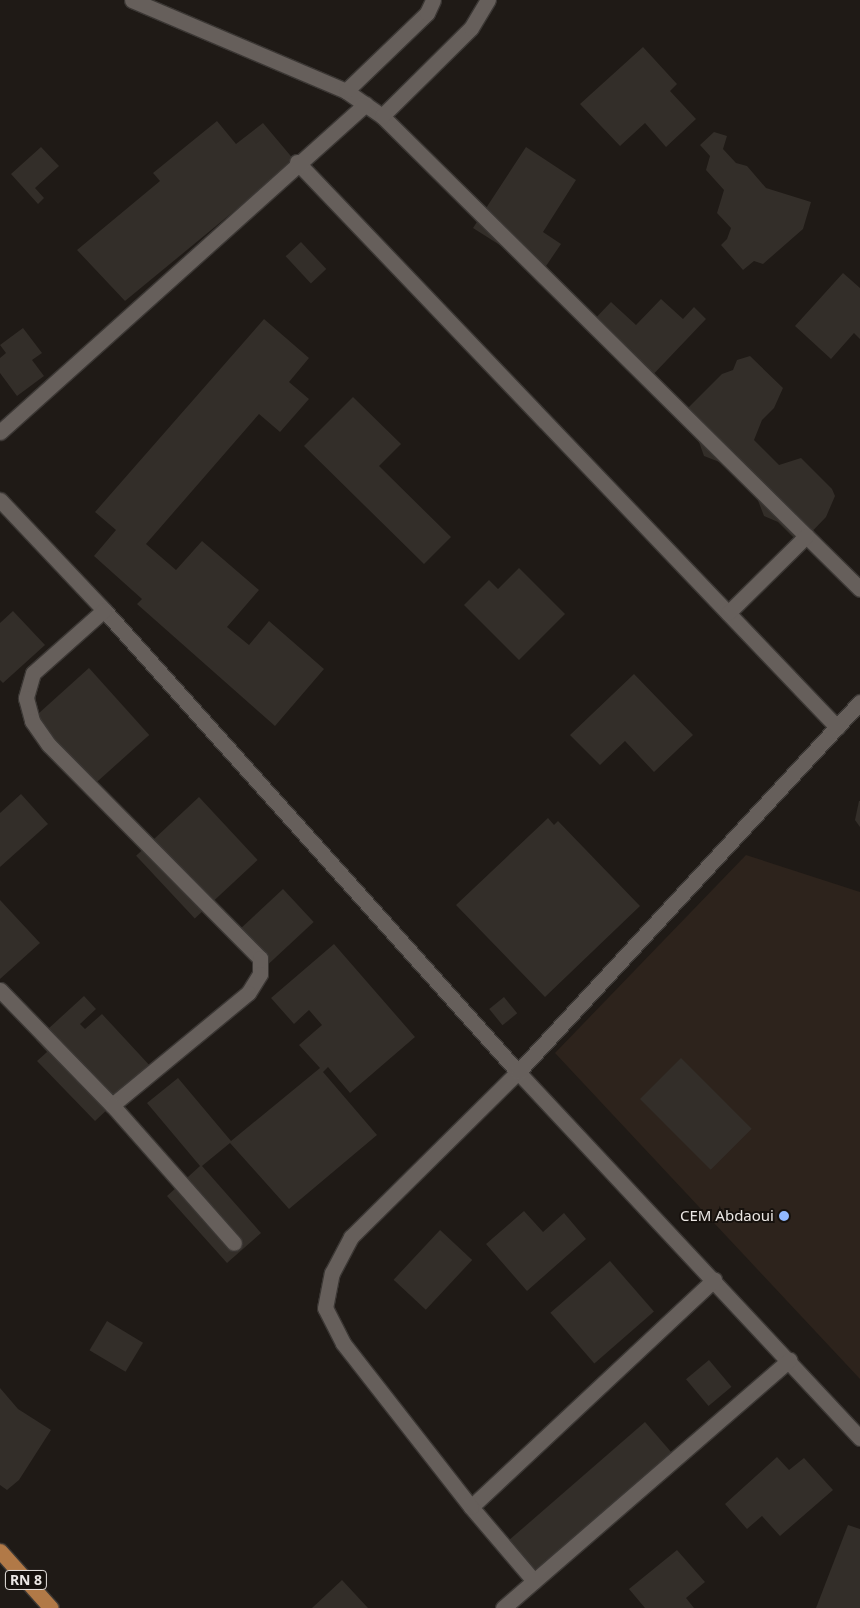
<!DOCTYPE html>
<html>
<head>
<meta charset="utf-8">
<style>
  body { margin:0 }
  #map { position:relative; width:860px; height:1608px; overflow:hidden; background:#1f1a16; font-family:"Noto Sans",sans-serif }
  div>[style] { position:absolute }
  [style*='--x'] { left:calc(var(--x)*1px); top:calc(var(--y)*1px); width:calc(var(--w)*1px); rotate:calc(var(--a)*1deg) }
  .built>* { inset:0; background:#2d231c }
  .building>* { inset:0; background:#332e29; transform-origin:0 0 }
  .roads { filter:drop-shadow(1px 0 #3b3734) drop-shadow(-1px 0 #3b3734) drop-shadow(0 1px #3b3734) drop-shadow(0 -1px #3b3734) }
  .street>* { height:15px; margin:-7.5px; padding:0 7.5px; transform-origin:7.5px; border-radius:7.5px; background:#665f5b }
  .primary>* { height:15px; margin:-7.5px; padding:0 7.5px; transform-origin:7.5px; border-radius:7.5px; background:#b17947 }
  .dots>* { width:14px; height:14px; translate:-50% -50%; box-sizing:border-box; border:2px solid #16110d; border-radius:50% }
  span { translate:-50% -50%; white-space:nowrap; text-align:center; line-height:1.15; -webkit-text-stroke:4px #16110d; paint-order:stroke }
  .shield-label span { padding:1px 4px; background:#16110d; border:1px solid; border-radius:4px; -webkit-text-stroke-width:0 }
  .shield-label { font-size:14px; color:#ebe7e4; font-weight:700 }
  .poi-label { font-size:15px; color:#ebe7e4 }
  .right { translate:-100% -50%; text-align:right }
</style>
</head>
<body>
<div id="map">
  <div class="built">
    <div style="clip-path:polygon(746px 855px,860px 892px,860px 1379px,555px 1053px)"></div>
  </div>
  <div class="building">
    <div style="clip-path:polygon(643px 47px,677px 84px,670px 91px,696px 119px,666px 147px,645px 123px,620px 146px,580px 104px)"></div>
    <div style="clip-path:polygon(217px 121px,236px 144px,263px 123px,295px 161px,125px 301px,77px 250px,160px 181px,153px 173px)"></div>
    <div style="clip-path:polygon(714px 132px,727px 136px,723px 149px,736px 163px,747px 166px,766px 188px,811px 202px,803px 229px,763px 264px,754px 261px,743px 270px,721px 245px,727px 239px,731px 228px,717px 213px,724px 190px,706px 170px,710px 156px,700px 145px)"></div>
    <div style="clip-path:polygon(41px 147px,59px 166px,35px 188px,44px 198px,38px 204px,11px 174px)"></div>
    <div style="clip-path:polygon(526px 147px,576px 180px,543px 232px,561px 244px,542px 272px,473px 228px)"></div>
    <div style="left:301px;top:242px;width:37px;height:21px;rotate:47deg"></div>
    <div style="clip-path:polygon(843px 273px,860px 288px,860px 339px,854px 333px,831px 359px,795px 326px)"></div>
    <div style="clip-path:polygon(661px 299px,683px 319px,694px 307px,706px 319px,647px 381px,588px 326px,611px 302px,636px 325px)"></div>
    <div style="clip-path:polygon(264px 319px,309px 358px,289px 382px,309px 399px,280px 432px,259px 414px,146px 544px,176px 570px,202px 541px,259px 590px,227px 627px,249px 645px,269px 621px,324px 669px,275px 726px,137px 604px,142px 599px,94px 556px,116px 530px,95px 512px)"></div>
    <div style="clip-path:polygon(23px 328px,42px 353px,32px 360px,44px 376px,17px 396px,0 373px,0 358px,6px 353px,0 345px)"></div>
    <div style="clip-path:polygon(750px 356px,783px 388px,774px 408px,762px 420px,754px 440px,779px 465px,801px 458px,832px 489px,835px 496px,826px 517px,803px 541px,794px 538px,778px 522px,764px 516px,757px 498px,722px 463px,704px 456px,687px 409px,722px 374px,733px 370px,737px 360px)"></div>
    <div style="clip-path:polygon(353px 397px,401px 444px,379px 466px,451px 537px,424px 564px,304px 446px)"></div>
    <div style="clip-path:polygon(519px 568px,565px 614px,519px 660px,464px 605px,489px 580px,498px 589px)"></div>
    <div style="clip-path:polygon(13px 611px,45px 645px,3px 683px,0 680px,0 623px)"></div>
    <div style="left:89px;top:668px;width:90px;height:84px;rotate:48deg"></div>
    <div style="clip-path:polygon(634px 674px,693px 735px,654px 772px,625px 741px,600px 765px,570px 735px)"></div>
    <div style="clip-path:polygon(21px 794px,48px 824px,0 867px,0 813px)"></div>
    <div style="left:199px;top:797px;width:86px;height:86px;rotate:47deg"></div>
    <div style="clip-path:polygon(859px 801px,860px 801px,860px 827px,855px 820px)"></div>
    <div style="clip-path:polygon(548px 818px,554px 825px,558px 821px,640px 906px,545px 997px,456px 905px)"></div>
    <div style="left:283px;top:889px;width:45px;height:65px;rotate:47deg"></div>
    <div style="clip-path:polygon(0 900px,40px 943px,0 979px)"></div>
    <div style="clip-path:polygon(334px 944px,415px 1037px,350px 1093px,328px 1067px,323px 1072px,377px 1135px,289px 1209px,230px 1143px,202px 1166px,261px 1233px,227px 1263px,167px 1196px,200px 1166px,147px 1103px,178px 1078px,231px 1141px,320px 1068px,299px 1045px,322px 1025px,309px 1010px,294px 1024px,271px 998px)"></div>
    <div style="clip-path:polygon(84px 996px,96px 1009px,80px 1024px,85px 1029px,102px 1014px,152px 1068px,95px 1121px,37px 1061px,47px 1052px,36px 1040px)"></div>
    <div style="left:504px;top:997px;width:21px;height:19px;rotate:51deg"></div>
    <div style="left:681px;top:1058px;width:100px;height:58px;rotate:45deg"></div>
    <div style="clip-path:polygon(524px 1211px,543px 1232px,564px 1213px,586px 1239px,527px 1291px,486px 1244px)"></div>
    <div style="left:440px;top:1230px;width:44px;height:68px;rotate:43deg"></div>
    <div style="left:610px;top:1261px;width:67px;height:79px;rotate:49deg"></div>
    <div style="left:107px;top:1321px;width:42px;height:34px;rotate:31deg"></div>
    <div style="left:709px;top:1360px;width:35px;height:30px;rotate:50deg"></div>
    <div style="clip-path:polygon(0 1388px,18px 1409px,51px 1430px,19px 1480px,7px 1490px,0 1485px)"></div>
    <div style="left:645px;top:1422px;width:53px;height:180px;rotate:49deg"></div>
    <div style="clip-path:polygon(777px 1457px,789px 1470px,804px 1458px,833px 1490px,780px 1536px,762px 1516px,747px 1529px,725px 1504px)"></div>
    <div style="clip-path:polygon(848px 1525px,860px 1529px,860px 1608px,816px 1608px)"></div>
    <div style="clip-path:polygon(677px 1550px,705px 1582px,686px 1598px,694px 1608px,645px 1608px,629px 1589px)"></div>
    <div style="clip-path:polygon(342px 1580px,368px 1608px,312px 1608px)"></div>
  </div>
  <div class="roads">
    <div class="street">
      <div style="--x:132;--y:0;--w:233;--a:23"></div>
      <div style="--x:346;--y:91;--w:44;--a:34.8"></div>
      <div style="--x:382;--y:116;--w:672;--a:44.7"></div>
      <div style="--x:346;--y:91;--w:112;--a:-43.9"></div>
      <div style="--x:427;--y:13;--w:14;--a:-65"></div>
      <div style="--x:382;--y:116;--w:125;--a:-44.7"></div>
      <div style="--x:471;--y:28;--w:33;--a:-59"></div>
      <div style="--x:297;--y:162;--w:782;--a:46.3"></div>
      <div style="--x:0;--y:432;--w:491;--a:-41.9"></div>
      <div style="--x:0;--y:500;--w:151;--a:46.6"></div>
      <div style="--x:104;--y:610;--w:620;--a:48.14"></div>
      <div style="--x:518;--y:1072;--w:501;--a:46.94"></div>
      <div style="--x:104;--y:610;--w:95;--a:138.4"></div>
      <div style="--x:33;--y:673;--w:26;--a:106"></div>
      <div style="--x:26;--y:698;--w:24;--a:75"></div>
      <div style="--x:32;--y:721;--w:29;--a:55"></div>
      <div style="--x:49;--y:745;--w:300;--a:45.3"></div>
      <div style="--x:260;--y:958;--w:16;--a:90"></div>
      <div style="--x:260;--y:974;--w:22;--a:122"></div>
      <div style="--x:248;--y:993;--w:176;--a:140.5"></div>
      <div style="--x:728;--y:613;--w:110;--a:-44.6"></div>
      <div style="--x:0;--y:990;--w:161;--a:45.8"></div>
      <div style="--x:112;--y:1105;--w:184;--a:48.5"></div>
      <div style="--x:471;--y:1507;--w:333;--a:-43.1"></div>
      <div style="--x:534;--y:1581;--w:97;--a:-130.4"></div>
      <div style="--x:471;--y:1507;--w:208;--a:-128"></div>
      <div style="--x:343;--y:1343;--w:39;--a:-117"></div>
      <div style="--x:325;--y:1308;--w:36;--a:-79"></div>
      <div style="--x:332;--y:1273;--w:41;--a:-62.2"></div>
      <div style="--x:351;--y:1237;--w:235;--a:-44.7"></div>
      <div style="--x:518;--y:1072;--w:504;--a:-47.25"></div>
      <div style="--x:503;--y:1608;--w:379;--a:-40.9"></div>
    </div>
    <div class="primary">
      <div style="--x:0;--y:1551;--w:76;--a:48.2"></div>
    </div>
  </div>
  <div class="dots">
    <div style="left:784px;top:1216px;background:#91b8fd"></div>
  </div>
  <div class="shield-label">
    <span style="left:26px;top:1580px">RN 8</span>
  </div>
  <div class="poi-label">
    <span class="right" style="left:774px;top:1216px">CEM Abdaoui</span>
  </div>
</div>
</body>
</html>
